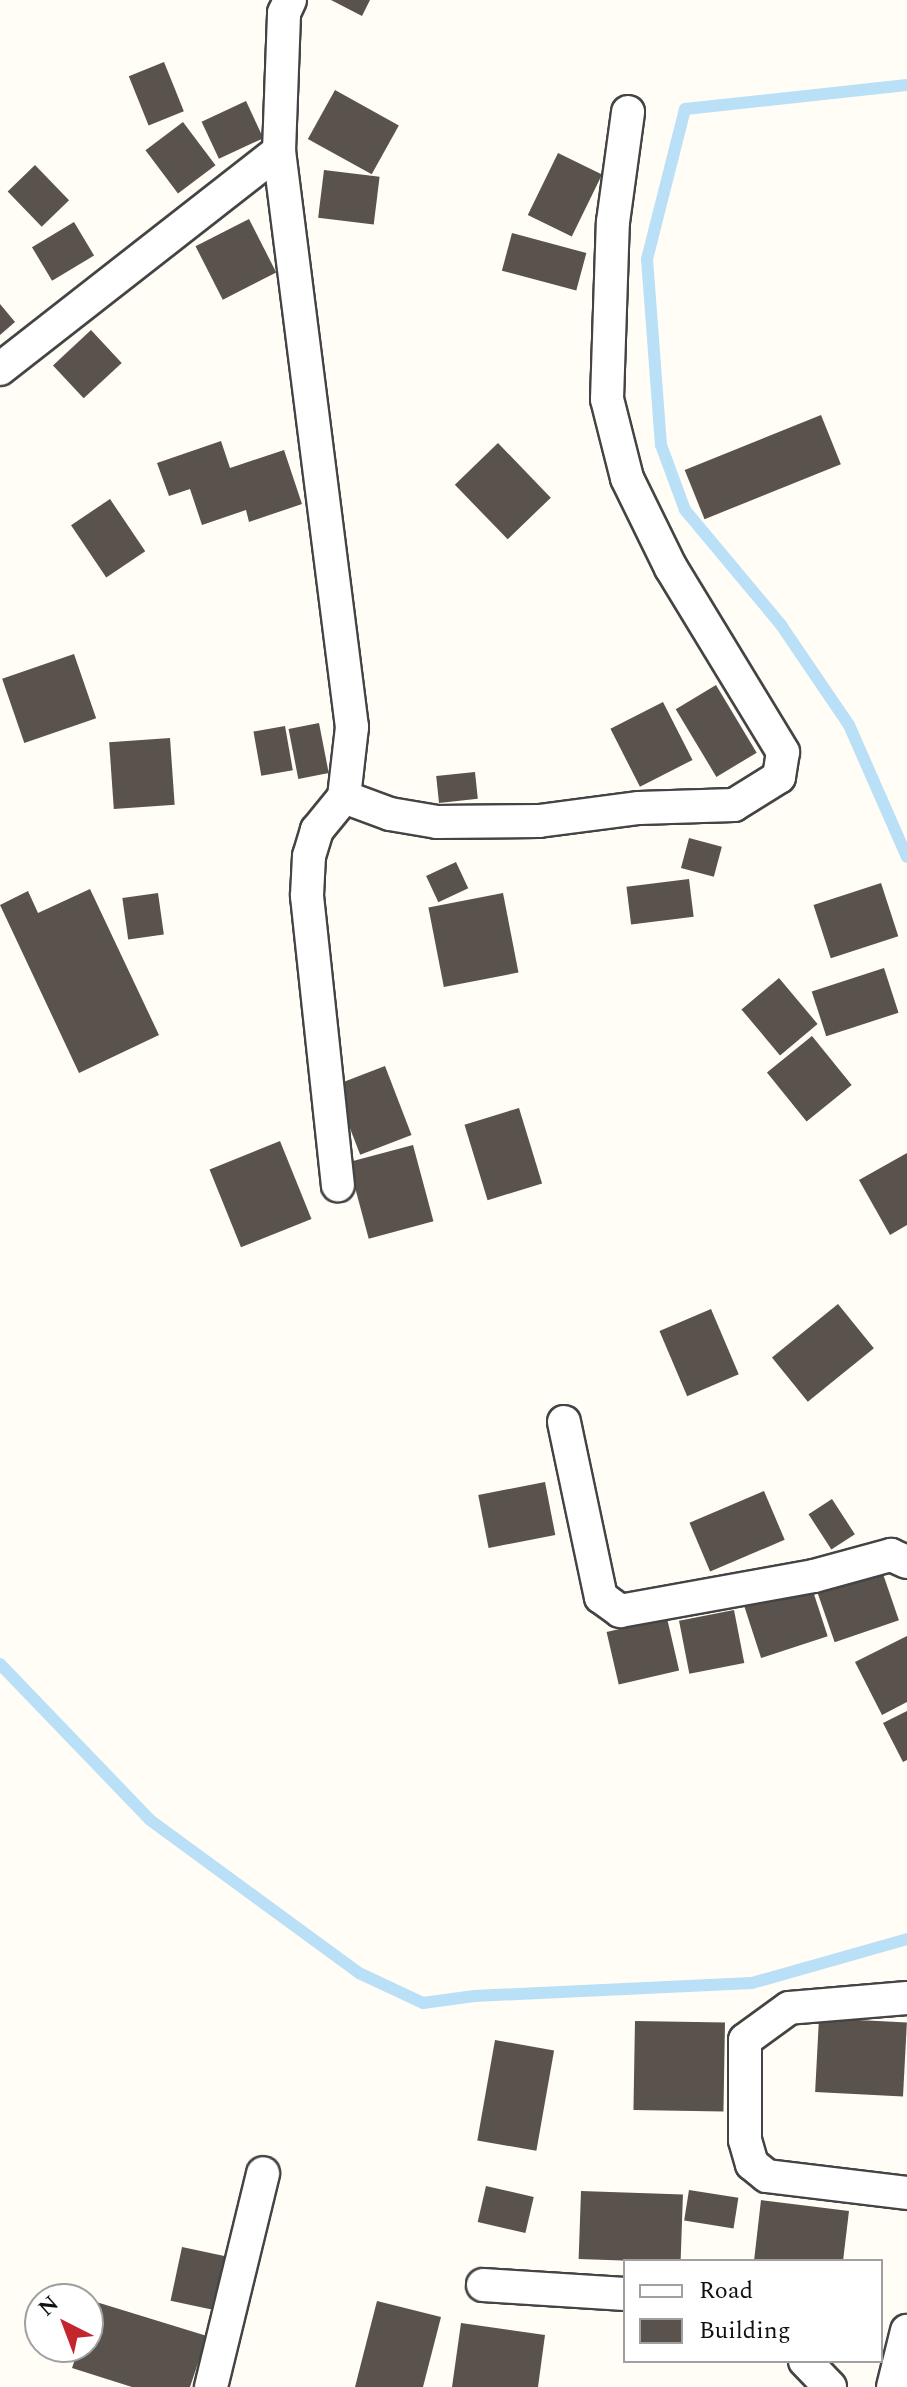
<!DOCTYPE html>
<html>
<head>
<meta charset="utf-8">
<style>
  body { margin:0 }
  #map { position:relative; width:907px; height:2387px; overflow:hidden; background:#fffdf5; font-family:Spectral,serif }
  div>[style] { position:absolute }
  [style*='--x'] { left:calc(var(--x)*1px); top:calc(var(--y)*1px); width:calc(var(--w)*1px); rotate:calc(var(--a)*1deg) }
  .stream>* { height:12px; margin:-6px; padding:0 6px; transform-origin:6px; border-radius:6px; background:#b9e0f7 }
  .building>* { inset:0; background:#5a524d; transform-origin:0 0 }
  .roads { filter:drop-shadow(2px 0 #444) drop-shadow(-2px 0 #444) drop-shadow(0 2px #444) drop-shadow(0 -2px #444) }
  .minor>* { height:32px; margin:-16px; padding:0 16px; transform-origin:16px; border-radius:16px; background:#fff }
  span { translate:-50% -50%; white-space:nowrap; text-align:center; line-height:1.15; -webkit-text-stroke:8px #fff; paint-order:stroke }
  .legend { position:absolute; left:623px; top:2259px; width:260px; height:104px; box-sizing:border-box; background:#fff; border:2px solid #a0a0a0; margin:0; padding:10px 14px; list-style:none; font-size:24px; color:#111 }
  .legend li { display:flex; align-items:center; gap:16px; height:40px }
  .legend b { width:40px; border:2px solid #a0a0a0 }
  .north { position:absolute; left:24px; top:2283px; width:80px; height:80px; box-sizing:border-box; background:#fff; border:2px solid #a0a0a0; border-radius:50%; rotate:318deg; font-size:22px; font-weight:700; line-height:32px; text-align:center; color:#111 }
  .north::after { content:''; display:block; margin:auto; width:28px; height:36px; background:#c4262e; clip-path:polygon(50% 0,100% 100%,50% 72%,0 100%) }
</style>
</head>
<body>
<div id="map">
  <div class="stream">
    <div style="--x:907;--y:85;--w:223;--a:173.8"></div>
    <div style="--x:685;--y:109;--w:155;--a:104.2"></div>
    <div style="--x:647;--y:259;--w:187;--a:85.7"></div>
    <div style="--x:661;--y:445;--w:69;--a:69.7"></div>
    <div style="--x:685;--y:510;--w:150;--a:50.1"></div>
    <div style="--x:781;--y:625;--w:121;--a:55.8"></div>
    <div style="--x:849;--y:725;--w:144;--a:66.3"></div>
    <div style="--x:0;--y:1664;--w:216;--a:46.1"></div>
    <div style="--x:150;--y:1820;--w:259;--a:36.2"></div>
    <div style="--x:359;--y:1973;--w:71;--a:25.1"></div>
    <div style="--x:423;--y:2003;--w:52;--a:-7.7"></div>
    <div style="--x:475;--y:1996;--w:277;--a:-2.7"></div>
    <div style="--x:752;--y:1983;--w:161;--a:-15.8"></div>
  </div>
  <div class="building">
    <div style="clip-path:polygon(331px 0,370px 0,362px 16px)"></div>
    <div style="left:164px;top:62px;width:53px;height:38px;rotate:68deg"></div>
    <div style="left:335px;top:90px;width:73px;height:56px;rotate:29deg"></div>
    <div style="left:246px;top:101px;width:41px;height:49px;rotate:65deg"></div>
    <div style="left:183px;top:122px;width:54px;height:47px;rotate:53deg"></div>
    <div style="left:558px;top:153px;width:49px;height:69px;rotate:26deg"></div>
    <div style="left:35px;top:165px;width:49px;height:38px;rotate:46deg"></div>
    <div style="left:324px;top:170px;width:56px;height:48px;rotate:7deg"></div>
    <div style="left:249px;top:219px;width:60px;height:60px;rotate:63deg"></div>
    <div style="left:74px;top:222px;width:39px;height:49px;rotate:59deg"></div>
    <div style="left:512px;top:233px;width:77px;height:39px;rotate:15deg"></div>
    <div style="clip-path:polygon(0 304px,15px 322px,0 335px)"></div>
    <div style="left:91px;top:330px;width:45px;height:52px;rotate:47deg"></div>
    <div style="left:821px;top:415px;width:53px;height:147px;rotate:68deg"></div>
    <div style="clip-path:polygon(221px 441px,230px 468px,284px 450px,302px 504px,249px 522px,246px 510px,202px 525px,190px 489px,169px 496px,157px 463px)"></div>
    <div style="left:498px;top:443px;width:76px;height:60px;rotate:46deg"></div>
    <div style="left:110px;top:499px;width:63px;height:47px;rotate:56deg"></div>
    <div style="left:74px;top:654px;width:68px;height:76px;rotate:71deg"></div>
    <div style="left:716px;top:685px;width:79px;height:47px;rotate:59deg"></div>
    <div style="left:663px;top:702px;width:65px;height:59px;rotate:63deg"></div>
    <div style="left:319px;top:723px;width:51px;height:31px;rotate:79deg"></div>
    <div style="left:285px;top:726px;width:45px;height:32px;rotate:80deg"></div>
    <div style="left:170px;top:738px;width:67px;height:61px;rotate:86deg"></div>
    <div style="left:475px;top:772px;width:27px;height:39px;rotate:84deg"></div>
    <div style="left:689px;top:838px;width:34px;height:31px;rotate:15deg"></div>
    <div style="left:456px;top:862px;width:29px;height:33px;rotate:65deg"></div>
    <div style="left:689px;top:879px;width:38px;height:63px;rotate:83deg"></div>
    <div style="left:881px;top:883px;width:56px;height:71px;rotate:72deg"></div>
    <div style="clip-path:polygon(90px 889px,159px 1035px,79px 1073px,0 905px,28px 891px,38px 913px)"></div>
    <div style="left:158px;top:893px;width:42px;height:36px;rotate:82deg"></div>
    <div style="left:503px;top:893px;width:81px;height:76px;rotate:79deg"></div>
    <div style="left:884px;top:968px;width:47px;height:76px;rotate:72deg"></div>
    <div style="left:779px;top:978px;width:60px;height:49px;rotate:50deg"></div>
    <div style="left:812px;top:1036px;width:63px;height:58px;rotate:51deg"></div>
    <div style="left:385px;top:1066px;width:74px;height:55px;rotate:69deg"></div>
    <div style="left:519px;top:1108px;width:79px;height:57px;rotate:73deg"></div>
    <div style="left:280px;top:1141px;width:84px;height:76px;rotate:68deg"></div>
    <div style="left:413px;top:1145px;width:79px;height:67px;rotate:75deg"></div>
    <div style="clip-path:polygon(907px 1153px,907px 1225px,890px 1235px,859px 1180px)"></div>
    <div style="left:838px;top:1304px;width:57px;height:85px;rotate:51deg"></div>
    <div style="left:711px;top:1309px;width:71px;height:56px;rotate:67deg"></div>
    <div style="left:545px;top:1482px;width:54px;height:68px;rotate:79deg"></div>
    <div style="left:764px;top:1491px;width:53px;height:81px;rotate:67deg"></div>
    <div style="left:832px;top:1499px;width:42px;height:28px;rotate:57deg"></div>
    <div style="left:882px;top:1571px;width:52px;height:68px;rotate:71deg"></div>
    <div style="left:811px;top:1585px;width:54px;height:70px;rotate:72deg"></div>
    <div style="left:734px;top:1610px;width:54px;height:56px;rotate:79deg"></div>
    <div style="left:667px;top:1618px;width:54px;height:62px;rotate:77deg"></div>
    <div style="clip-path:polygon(907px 1636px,907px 1702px,882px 1715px,855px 1662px)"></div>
    <div style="clip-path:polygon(907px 1711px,907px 1760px,903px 1762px,883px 1723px)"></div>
    <div style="left:819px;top:2018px;width:88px;height:74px;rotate:3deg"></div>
    <div style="left:635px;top:2021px;width:90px;height:89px;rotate:1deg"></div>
    <div style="left:495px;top:2040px;width:60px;height:102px;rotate:10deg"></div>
    <div style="left:486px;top:2186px;width:49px;height:37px;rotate:13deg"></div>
    <div style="left:689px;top:2190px;width:50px;height:31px;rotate:9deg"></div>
    <div style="left:581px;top:2191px;width:102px;height:68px;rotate:2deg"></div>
    <div style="clip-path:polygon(761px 2200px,849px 2211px,843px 2261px,754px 2261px)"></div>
    <div style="left:182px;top:2247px;width:48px;height:55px;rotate:12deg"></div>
    <div style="clip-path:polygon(93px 2301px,207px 2336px,190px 2387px,132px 2387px,72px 2368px,79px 2347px,88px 2347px)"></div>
    <div style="clip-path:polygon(377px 2301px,441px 2317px,423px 2387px,355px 2387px)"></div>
    <div style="clip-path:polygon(461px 2323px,545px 2335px,538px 2387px,452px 2387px)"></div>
  </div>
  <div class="roads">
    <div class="minor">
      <div style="--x:279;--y:151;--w:581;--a:82.78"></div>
      <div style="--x:352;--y:727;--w:70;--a:96.5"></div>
      <div style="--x:344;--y:797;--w:43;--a:129.3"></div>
      <div style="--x:317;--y:830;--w:27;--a:107"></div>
      <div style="--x:309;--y:856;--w:40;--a:92.9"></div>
      <div style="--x:307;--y:896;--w:291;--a:83.9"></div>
      <div style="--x:0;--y:369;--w:354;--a:-38"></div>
      <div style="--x:279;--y:151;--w:138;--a:-87.9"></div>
      <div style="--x:284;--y:13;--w:14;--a:-65"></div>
      <div style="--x:344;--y:797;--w:49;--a:20.3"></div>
      <div style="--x:390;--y:814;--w:48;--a:9.7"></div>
      <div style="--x:437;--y:822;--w:102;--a:-0.6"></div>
      <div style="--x:539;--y:821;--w:101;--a:-7.4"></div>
      <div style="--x:639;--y:808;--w:95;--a:-1.8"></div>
      <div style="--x:734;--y:805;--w:53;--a:-31.9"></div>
      <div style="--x:779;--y:777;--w:25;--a:-81"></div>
      <div style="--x:783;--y:752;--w:215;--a:-121.3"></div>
      <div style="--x:671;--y:568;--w:100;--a:-116.1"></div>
      <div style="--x:627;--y:478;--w:81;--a:-104.2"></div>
      <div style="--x:607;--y:399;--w:177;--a:-88.1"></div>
      <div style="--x:613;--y:222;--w:111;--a:-82.2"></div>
      <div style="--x:564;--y:1422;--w:179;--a:78.1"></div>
      <div style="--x:601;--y:1597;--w:24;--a:36"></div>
      <div style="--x:620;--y:1611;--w:197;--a:-10.2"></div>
      <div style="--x:814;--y:1576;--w:80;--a:-15.3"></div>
      <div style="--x:891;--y:1555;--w:17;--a:24"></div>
      <div style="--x:907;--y:1998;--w:118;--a:175.2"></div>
      <div style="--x:789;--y:2008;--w:54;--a:144"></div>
      <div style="--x:745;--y:2040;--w:100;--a:90"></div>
      <div style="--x:745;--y:2140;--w:25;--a:74"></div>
      <div style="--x:752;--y:2164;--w:19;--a:39"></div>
      <div style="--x:767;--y:2176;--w:141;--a:6.9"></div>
      <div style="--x:483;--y:2285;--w:142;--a:3.6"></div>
      <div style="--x:805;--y:2361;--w:36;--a:46"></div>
      <div style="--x:211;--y:2387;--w:220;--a:-76.3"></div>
      <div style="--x:893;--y:2387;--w:58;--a:-76"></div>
    </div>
  </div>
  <ul class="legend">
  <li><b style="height:10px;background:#fff"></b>Road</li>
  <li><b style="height:22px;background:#5a524d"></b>Building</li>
  </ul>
  <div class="north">N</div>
</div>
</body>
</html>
